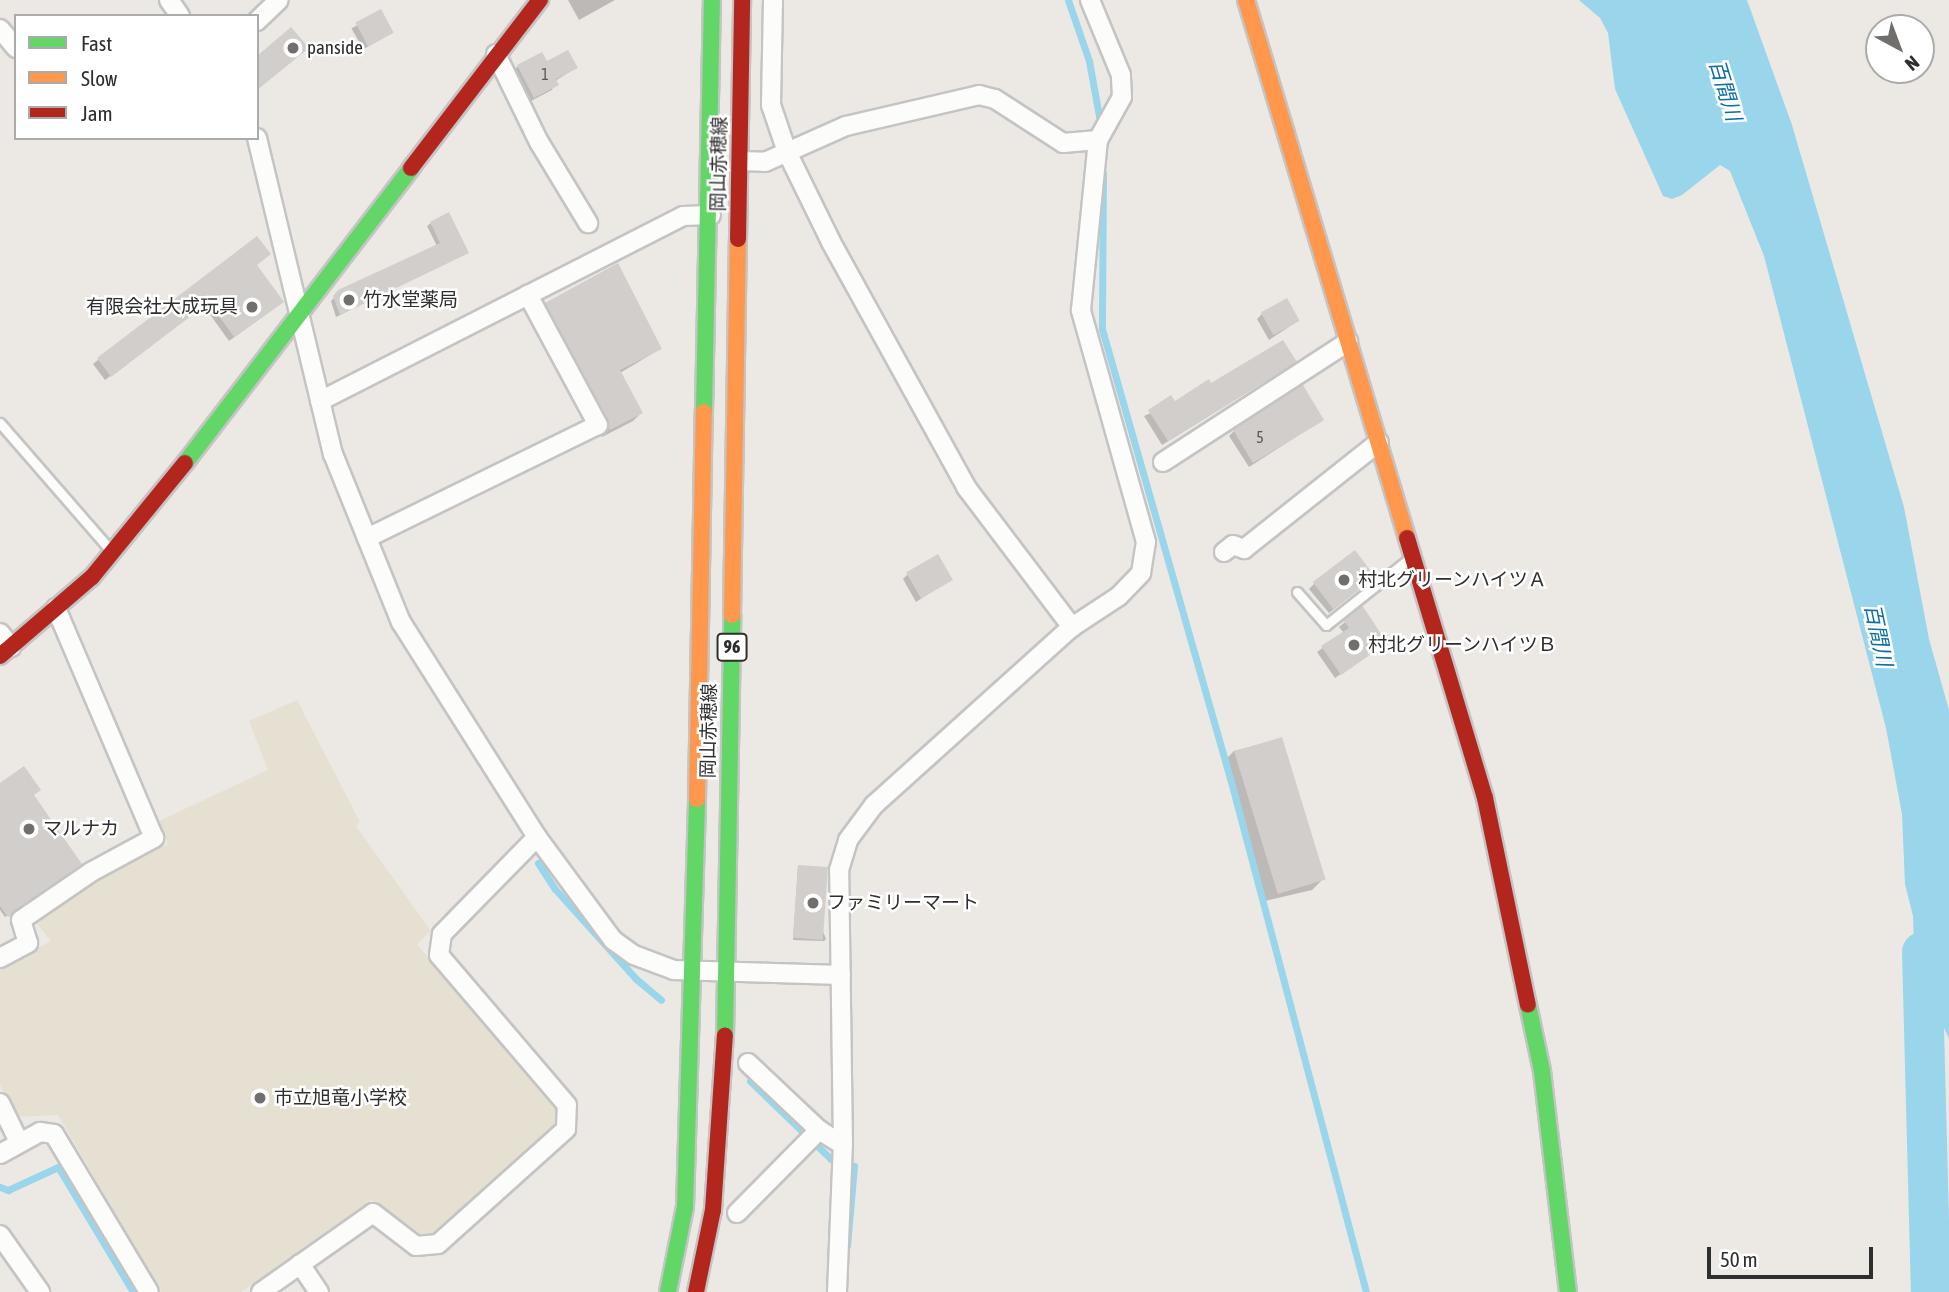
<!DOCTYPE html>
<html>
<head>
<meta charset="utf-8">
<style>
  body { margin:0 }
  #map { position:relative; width:1949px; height:1292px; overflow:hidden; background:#ece8e4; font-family:"Asap Condensed","Noto Sans JP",sans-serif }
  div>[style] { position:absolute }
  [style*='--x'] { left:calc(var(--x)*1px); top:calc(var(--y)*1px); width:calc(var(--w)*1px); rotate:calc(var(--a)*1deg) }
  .education>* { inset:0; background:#e6e0d3 }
  .water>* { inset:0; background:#99d6ec }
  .shadow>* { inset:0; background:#0003; transform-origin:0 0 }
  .stream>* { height:7px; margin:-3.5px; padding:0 3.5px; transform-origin:3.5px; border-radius:3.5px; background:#99d6ec }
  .river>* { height:40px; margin:-20px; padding:0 20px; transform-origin:20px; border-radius:20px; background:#99d6ec }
  .building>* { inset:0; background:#d1cecb; transform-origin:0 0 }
  .roads { filter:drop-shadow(2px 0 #c5c4c5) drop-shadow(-2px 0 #c5c4c5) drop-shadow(0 2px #c5c4c5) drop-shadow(0 -2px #c5c4c5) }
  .lane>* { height:9px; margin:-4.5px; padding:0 4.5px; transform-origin:4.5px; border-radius:4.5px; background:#fcfcfb }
  .street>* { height:18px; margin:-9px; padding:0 9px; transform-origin:9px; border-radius:9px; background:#fcfcfb }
  .fast>* { height:16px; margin:-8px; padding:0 8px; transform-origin:8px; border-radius:8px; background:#63d668 }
  .slow>* { height:16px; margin:-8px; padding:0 8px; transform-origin:8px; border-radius:8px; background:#ff974d }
  .jam>* { height:16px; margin:-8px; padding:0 8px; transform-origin:8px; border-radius:8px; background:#b3261e }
  .dots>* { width:19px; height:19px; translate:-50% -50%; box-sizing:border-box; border:4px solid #fff; border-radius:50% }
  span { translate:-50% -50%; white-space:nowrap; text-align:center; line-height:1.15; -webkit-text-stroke:5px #fff; paint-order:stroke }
  .number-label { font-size:16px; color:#585857 }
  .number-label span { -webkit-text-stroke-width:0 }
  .shield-label span { padding:2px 5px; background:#fff; border:2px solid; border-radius:5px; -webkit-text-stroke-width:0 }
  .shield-label { font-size:18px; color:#2e2e2e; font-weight:700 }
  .poi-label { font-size:19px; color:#2e2e2e }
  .left { translate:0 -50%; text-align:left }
  .right { translate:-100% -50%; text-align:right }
  .street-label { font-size:19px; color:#2e2e2e }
  .water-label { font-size:21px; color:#0d6fa3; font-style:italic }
  .legend { position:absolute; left:14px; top:14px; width:245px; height:126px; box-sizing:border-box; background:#fff; border:2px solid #ababab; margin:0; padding:9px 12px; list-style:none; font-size:21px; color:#2e2e2e }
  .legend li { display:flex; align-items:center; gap:14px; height:35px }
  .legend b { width:35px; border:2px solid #ababab }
  .north { position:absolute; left:1865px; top:14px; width:70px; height:70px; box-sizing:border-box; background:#fff; border:2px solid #ababab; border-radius:50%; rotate:139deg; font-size:19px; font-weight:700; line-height:28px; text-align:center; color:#2e2e2e }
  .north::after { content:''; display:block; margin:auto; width:24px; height:32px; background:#706f6e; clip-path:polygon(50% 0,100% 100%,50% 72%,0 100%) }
  .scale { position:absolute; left:1707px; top:1247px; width:166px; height:32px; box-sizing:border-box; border:4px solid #2e2e2e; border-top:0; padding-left:9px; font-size:21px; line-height:24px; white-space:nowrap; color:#2e2e2e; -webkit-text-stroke:5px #fff; paint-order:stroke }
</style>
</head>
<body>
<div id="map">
  <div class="education">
    <div style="clip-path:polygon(297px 700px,360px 822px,356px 826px,431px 931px,417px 944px,558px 1111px,554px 1126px,436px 1234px,418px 1235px,371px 1200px,241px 1292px,161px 1292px,58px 1115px,16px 1117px,0 1085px,0 968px,51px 941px,37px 924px,99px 878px,168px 844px,159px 821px,268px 770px,249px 721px)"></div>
  </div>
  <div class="water">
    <div style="clip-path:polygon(1579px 0,1747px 0,1792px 125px,1904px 507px,1929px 639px,1949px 710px,1949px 1039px,1937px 1011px,1916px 1005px,1913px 916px,1905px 884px,1902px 814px,1886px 728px,1764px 256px,1730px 171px,1720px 165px,1682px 195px,1672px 199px,1663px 196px,1615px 89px,1608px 33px,1600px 18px)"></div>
  </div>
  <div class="shadow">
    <div style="clip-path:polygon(568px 0,615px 0,579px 20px)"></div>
    <div style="left:380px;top:12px;width:24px;height:33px;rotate:60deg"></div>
    <div style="clip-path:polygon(547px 63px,576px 68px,555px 81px,552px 90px,529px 102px,513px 71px,518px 66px)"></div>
    <div style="clip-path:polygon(431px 223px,466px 253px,336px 317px,331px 301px,334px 298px,437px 246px,427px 226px)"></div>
    <div style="clip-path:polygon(256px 239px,255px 266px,276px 307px,229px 341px,204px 306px,105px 380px,93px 364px,98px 360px)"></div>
    <div style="clip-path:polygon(546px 305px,660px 349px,620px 373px,641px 413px,633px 421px,602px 437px,538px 313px)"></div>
    <div style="clip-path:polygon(1262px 314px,1298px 321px,1269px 340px,1257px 319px)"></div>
    <div style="clip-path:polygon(1290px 366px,1162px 445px,1144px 416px,1211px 386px)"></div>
    <div style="clip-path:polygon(1322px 420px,1249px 467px,1229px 436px,1234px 431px)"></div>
    <div style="clip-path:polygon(908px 574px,951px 579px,916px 602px,903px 579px)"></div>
    <div style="clip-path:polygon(1368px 582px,1329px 613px,1309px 589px,1314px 584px)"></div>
    <div style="clip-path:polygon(1362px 608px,1385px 643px,1335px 678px,1317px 652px,1344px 633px,1339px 627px)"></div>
    <div style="clip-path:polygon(1281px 739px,1323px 879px,1312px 890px,1265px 901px,1223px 762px,1234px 751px)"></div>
    <div style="clip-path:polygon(0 785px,32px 795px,78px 865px,5px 917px,0 910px)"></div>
    <div style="clip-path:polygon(798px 867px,826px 939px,824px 941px,793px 940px)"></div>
  </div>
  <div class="stream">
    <div style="--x:1068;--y:0;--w:65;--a:71"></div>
    <div style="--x:1089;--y:61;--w:67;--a:79.7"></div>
    <div style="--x:1103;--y:173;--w:156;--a:90.4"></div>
    <div style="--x:1102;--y:329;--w:478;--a:74.1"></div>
    <div style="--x:1233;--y:789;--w:520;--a:75.19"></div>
    <div style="--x:538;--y:863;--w:31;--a:57"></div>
    <div style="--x:555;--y:889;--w:120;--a:48"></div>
    <div style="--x:635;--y:978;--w:34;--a:40"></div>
    <div style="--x:750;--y:1081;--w:112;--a:43.9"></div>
    <div style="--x:831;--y:1159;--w:24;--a:17"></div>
    <div style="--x:854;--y:1166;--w:80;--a:95"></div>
    <div style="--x:0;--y:1187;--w:9;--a:21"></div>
    <div style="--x:8;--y:1190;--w:55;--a:-24.7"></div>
    <div style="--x:58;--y:1167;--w:146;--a:59"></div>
  </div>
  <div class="river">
    <div style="--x:1922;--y:952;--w:340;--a:88.5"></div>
  </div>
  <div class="building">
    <div style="left:381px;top:9px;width:27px;height:29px;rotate:62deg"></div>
    <div style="clip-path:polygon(291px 27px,309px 48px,257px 90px,257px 56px)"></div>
    <div style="clip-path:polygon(568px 50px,578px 68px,556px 79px,559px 85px,534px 98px,517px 65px,542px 52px,547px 61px)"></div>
    <div style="clip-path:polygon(449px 212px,469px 253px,340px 315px,333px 296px,338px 290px,440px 243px,430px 222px)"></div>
    <div style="clip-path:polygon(257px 236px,271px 254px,257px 265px,284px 302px,234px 337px,209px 302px,111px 377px,97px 358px)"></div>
    <div style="clip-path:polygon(618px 263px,662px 349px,620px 370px,643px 413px,610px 430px,545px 303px)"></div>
    <div style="left:1287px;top:298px;width:26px;height:30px;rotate:61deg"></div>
    <div style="clip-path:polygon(1283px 340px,1297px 362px,1168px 441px,1148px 410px,1171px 395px,1175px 401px,1209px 379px,1211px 383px)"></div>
    <div style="left:1303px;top:385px;width:41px;height:83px;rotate:59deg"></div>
    <div style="left:1355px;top:550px;width:34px;height:53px;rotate:53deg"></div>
    <div style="left:938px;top:554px;width:30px;height:37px;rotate:60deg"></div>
    <div style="clip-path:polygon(1362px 605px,1387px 643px,1341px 675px,1321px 646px,1349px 628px,1343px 620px)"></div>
    <div style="left:1282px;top:737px;width:149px;height:50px;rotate:73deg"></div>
    <div style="clip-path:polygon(24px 766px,41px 790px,34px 795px,82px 864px,8px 917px,0 906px,0 783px)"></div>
    <div style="left:798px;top:865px;width:30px;height:73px;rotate:4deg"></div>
  </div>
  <div class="roads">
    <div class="lane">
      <div style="--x:0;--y:423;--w:172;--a:49"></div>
      <div style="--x:1297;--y:592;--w:44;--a:48.7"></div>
      <div style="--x:1326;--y:625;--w:106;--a:-38.5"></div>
    </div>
    <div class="street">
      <div style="--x:169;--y:0;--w:19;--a:55"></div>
      <div style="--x:773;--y:0;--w:105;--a:91.1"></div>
      <div style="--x:771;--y:105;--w:50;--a:71.2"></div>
      <div style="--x:787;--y:152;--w:100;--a:63.9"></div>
      <div style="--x:831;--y:242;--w:280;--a:61.1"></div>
      <div style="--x:966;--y:487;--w:176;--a:52.9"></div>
      <div style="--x:257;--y:21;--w:30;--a:-44"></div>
      <div style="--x:0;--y:29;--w:25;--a:50"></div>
      <div style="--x:496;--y:54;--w:98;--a:64"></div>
      <div style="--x:539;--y:142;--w:95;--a:58.8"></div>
      <div style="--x:257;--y:138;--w:325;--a:76.5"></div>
      <div style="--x:333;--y:454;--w:181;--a:68"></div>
      <div style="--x:401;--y:622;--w:254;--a:57.7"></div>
      <div style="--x:537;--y:837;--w:128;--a:53.6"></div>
      <div style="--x:613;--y:940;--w:26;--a:36"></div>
      <div style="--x:634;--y:955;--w:43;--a:20.6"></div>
      <div style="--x:674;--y:970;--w:167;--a:1.7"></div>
      <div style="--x:741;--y:161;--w:24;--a:2"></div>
      <div style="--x:765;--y:162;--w:89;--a:-24"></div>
      <div style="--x:846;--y:126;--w:137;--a:-13.1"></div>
      <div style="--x:979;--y:95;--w:16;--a:14"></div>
      <div style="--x:995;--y:99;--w:81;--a:32.9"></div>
      <div style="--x:1063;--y:143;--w:35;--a:-5"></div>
      <div style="--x:320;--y:401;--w:407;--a:-27"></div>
      <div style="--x:683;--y:216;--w:28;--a:-2"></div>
      <div style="--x:1163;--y:462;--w:221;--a:-33"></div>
      <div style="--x:367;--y:538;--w:257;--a:-26.1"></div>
      <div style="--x:598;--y:425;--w:148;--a:-118.3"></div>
      <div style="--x:1224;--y:552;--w:11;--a:-38"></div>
      <div style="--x:1233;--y:545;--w:12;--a:20"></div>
      <div style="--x:1244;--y:549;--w:172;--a:-38.4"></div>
      <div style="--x:0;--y:633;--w:18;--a:52"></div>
      <div style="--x:0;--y:958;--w:32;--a:-28"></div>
      <div style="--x:28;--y:943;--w:24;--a:-107"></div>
      <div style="--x:21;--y:920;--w:85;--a:-34.4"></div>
      <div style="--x:91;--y:872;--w:72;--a:-28.4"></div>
      <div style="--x:154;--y:838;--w:250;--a:-113.1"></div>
      <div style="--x:748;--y:1063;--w:98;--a:43.3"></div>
      <div style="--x:819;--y:1130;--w:28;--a:32"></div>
      <div style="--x:0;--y:1103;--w:43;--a:64"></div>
      <div style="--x:0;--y:1154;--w:46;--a:-28.8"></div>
      <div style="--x:40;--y:1132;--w:14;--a:8"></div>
      <div style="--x:54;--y:1134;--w:184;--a:59"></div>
      <div style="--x:737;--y:1213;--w:117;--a:-45.3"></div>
      <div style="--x:0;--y:1235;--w:70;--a:54.9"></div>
      <div style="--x:300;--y:1264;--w:34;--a:56"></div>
      <div style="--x:261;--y:1292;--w:137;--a:-35.2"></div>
      <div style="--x:373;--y:1213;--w:54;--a:37.5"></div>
      <div style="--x:416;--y:1246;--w:22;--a:-5"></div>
      <div style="--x:438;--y:1244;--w:172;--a:-41.9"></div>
      <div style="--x:566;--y:1129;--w:24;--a:-88"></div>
      <div style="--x:567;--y:1105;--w:197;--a:-130.5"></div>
      <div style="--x:439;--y:955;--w:21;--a:-82"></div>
      <div style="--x:442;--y:934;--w:136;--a:-45.6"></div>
      <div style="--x:837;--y:1292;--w:147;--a:-87.7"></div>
      <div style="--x:843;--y:1145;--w:275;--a:-90.8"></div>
      <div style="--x:839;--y:870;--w:31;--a:-73"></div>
      <div style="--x:848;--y:840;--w:44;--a:-53.4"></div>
      <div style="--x:874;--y:805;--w:266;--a:-42"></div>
      <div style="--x:1072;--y:627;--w:56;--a:-33.4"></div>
      <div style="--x:1119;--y:596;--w:32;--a:-46"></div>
      <div style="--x:1141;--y:573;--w:31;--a:-81"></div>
      <div style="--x:1146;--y:542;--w:241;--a:-105.7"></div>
      <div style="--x:1081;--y:310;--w:171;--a:-84.3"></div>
      <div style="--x:1098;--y:140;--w:49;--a:-60.8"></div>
      <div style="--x:1122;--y:97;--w:22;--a:-93"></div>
      <div style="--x:1121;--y:75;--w:81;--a:-112.5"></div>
    </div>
    <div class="fast">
      <div style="--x:704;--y:412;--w:412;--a:-88.9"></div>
      <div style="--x:185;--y:463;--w:372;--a:-52.5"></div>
      <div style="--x:1528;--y:1005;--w:67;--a:78"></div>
      <div style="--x:1542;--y:1071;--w:223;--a:83.3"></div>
      <div style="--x:725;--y:1035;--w:420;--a:-89"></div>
      <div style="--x:668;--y:1292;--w:87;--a:-78.7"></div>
      <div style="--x:685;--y:1207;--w:408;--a:-88.3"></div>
    </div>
    <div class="slow">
      <div style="--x:1246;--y:0;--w:562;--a:73.34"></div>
      <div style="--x:732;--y:615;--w:376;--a:-89.1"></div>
      <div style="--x:697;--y:799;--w:387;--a:-89"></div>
    </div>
    <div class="jam">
      <div style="--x:411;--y:168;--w:212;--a:-52.5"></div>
      <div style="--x:738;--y:239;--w:239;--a:-89"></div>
      <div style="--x:1407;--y:538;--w:271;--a:73.3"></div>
      <div style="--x:1485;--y:798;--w:211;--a:78.3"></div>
      <div style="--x:0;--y:656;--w:121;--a:-40.7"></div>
      <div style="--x:92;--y:577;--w:147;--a:-50.8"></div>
      <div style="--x:696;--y:1292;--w:84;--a:-78.3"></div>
      <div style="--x:713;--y:1210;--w:175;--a:-86.1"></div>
    </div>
  </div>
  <div class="dots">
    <div style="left:293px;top:48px;background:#706f6e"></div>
    <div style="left:349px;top:300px;background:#706f6e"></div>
    <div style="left:252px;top:307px;background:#706f6e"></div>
    <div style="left:1344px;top:580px;background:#706f6e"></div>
    <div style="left:1354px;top:645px;background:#706f6e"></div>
    <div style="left:29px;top:829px;background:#706f6e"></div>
    <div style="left:813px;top:903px;background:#706f6e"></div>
    <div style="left:260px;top:1098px;background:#706f6e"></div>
  </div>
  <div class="number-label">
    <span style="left:545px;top:74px">1</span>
    <span style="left:1260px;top:437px">5</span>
  </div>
  <div class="shield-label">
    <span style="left:732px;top:647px">96</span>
  </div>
  <div class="poi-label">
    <span class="left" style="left:307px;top:48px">panside</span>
    <span class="left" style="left:363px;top:300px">竹水堂薬局</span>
    <span class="right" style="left:238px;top:307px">有限会社大成玩具</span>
    <span class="left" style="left:1358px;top:580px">村北グリーンハイツＡ</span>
    <span class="left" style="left:1368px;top:645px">村北グリーンハイツＢ</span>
    <span class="left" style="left:43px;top:829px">マルナカ</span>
    <span class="left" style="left:827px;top:903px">ファミリーマート</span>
    <span class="left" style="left:274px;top:1098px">市立旭竜小学校</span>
  </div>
  <div class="street-label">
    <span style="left:719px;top:164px;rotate:-89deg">岡山赤穂線</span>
    <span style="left:709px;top:731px;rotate:-89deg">岡山赤穂線</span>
  </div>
  <div class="water-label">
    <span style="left:1726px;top:90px;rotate:73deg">百間川</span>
    <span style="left:1879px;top:635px;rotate:78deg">百間川</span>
  </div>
  <ul class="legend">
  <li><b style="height:9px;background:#63d668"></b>Fast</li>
  <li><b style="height:9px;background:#ff974d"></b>Slow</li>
  <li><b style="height:9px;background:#b3261e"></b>Jam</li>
  </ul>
  <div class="north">N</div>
  <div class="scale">50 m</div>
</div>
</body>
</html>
